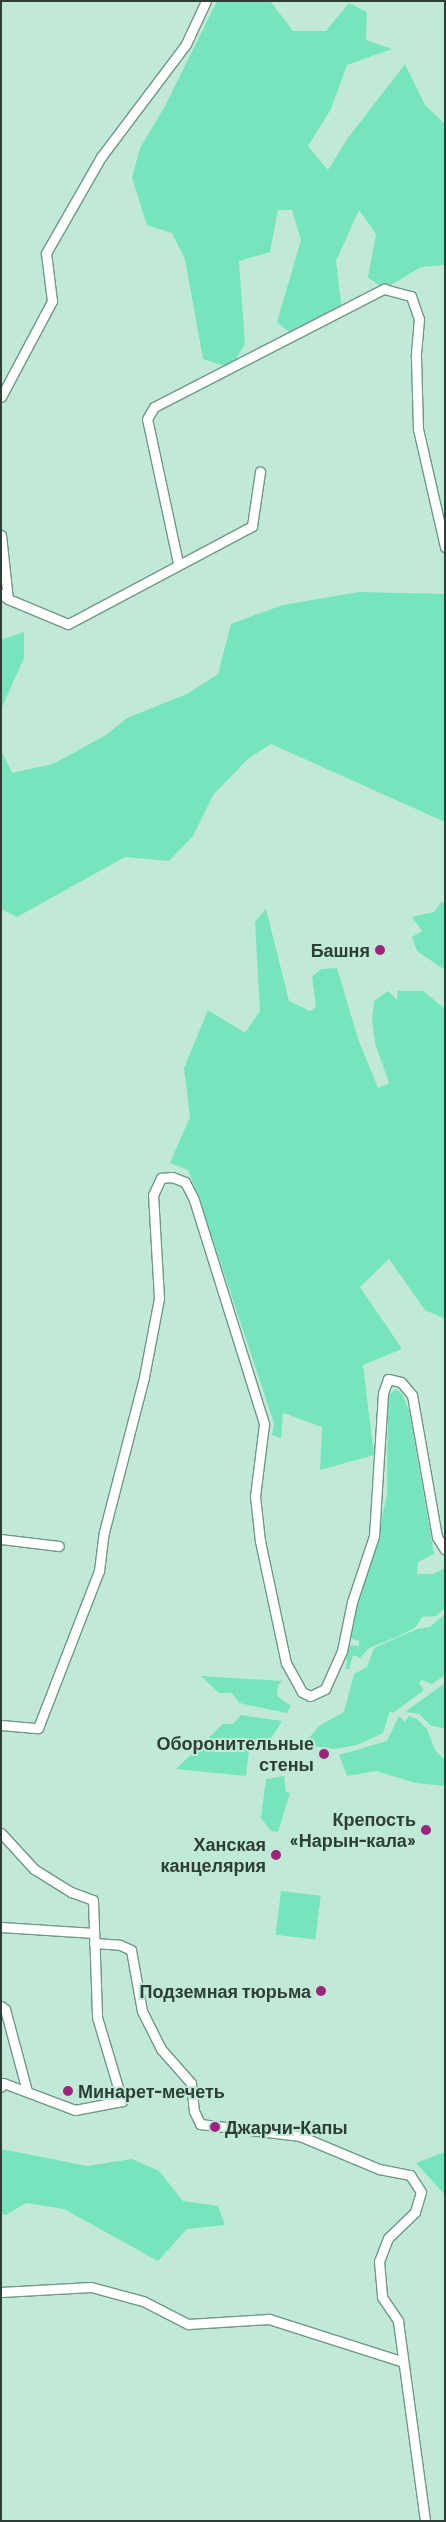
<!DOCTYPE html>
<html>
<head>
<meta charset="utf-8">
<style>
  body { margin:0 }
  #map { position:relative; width:446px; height:2522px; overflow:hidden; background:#c0e9d8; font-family:Barlow,sans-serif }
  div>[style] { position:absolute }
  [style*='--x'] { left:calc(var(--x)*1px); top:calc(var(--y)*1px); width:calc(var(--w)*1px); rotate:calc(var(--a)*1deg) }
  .green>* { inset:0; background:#76e5bd; transform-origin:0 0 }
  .roads { filter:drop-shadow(1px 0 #709787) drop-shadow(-1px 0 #709787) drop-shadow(0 1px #709787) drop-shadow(0 -1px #709787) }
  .minor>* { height:9px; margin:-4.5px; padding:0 4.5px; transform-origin:4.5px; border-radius:4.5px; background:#fff }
  .dots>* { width:14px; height:14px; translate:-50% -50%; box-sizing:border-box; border:2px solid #c0e9d8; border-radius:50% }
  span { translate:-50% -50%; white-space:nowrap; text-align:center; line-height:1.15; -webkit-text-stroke:4px #c0e9d8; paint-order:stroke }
  .poi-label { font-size:18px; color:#2d3e37; font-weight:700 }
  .right { translate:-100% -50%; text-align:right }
  .left { translate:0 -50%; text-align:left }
  .frame { position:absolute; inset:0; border:2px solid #2d3e37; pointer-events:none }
</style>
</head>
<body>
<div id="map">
  <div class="green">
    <div style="clip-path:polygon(217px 1px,270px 1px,293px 31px,326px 31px,349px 3px,367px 12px,366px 40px,392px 49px,347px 65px,331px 109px,308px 146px,328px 170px,348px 138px,405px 64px,425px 105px,445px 124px,445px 265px,421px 267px,384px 289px,368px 277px,376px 234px,359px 210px,336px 261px,342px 311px,294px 336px,277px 322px,301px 240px,292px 210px,278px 210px,270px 252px,239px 261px,245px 344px,231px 368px,203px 359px,185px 259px,172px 233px,147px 225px,132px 178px,140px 148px,165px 106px)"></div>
    <div style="clip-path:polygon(359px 592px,445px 594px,445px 822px,271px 744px,249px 758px,213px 795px,193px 836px,169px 861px,125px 857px,17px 917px,1px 909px,1px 750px,12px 773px,53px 764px,106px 735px,127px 718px,187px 694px,218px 674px,231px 624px,283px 605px)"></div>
    <div style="clip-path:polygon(24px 632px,24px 658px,1px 709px,1px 640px)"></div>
    <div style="clip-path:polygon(441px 902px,445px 903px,445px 970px,417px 951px,412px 937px,422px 931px,412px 917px,434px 912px)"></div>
    <div style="clip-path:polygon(266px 909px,289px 1001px,310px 1011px,316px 1007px,312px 977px,321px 969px,337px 968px,358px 1039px,378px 1088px,389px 1083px,375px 1043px,372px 1019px,374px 1001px,388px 991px,397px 1000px,398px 991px,423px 991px,445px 1009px,445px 1319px,425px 1310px,389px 1259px,360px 1287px,402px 1349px,363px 1365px,374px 1455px,320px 1470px,322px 1427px,283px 1413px,281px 1438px,272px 1435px,274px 1423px,198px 1195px,188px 1170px,170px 1163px,190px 1117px,184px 1068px,208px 1010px,245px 1033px,260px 1011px,255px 922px)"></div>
    <div style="clip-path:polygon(396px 1389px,402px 1394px,409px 1410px,434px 1554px,418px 1562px,417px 1574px,433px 1574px,445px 1568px,445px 1608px,436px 1616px,422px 1617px,416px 1627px,397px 1637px,369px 1648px,360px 1658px,353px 1655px,349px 1669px,346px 1669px,348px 1645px,359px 1646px,359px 1641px,350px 1638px,355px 1602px,378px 1537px,387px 1494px,388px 1396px)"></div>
    <div style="clip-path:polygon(445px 1614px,445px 1675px,432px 1684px,422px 1680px,419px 1683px,424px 1690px,393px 1713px,390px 1711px,383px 1733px,357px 1745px,335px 1749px,303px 1745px,319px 1726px,344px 1712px,354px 1674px,367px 1667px,374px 1648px,417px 1629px,430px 1627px)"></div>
    <div style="clip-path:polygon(201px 1676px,282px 1681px,278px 1685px,277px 1696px,291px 1706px,287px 1713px,239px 1703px,232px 1693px,219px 1693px)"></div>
    <div style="clip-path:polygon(445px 1683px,445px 1729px,430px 1725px,419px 1714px,405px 1712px)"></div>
    <div style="clip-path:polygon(241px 1715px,282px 1721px,263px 1751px,249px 1749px,246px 1776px,176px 1769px,223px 1724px,233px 1724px)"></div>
    <div style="clip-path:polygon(399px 1716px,405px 1722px,409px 1716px,417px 1719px,427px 1729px,435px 1750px,445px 1760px,445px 1786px,416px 1783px,376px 1771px,347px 1776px,339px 1755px,387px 1741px)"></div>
    <div style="clip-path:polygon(284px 1776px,286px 1792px,290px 1793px,278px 1832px,271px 1831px,261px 1818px,266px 1779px)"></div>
    <div style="left:281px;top:1891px;width:40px;height:44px;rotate:7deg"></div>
    <div style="clip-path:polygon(1px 2149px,87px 2166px,132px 2159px,159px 2171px,183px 2201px,218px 2206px,225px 2225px,187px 2229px,158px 2261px,64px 2209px,26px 2203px,6px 2215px,1px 2214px)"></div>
    <div style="clip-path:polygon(445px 2152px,445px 2195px,416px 2163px)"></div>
  </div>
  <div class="roads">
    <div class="minor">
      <div style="--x:1;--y:397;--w:109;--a:-62"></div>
      <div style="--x:52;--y:301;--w:48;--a:-97.1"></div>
      <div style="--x:46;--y:253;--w:111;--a:-60.2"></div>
      <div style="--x:101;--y:157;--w:141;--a:-53"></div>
      <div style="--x:186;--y:44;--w:47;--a:-65.1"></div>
      <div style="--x:1;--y:535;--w:64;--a:83.8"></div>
      <div style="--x:8;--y:599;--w:9;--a:-144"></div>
      <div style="--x:178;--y:563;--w:147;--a:-102.1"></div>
      <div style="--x:147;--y:419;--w:14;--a:-60"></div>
      <div style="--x:154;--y:407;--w:259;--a:-27.2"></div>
      <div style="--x:384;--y:289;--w:28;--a:15"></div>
      <div style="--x:411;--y:296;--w:24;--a:71"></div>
      <div style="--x:419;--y:319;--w:38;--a:95"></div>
      <div style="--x:416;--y:357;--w:72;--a:88.4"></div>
      <div style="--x:418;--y:429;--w:121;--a:77.1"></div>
      <div style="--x:8;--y:599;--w:65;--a:22.6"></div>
      <div style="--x:68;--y:624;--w:208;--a:-28"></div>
      <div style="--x:252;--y:526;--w:55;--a:-81.6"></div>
      <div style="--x:1;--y:1539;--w:58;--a:6.9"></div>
      <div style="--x:1;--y:1725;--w:37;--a:5"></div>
      <div style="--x:38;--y:1728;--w:168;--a:-68.8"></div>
      <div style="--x:99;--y:1571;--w:39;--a:-83"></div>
      <div style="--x:104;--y:1532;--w:160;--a:-75.5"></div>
      <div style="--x:144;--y:1377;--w:80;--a:-79.2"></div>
      <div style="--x:159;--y:1298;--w:103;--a:-93.3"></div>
      <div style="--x:153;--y:1195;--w:19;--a:-65"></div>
      <div style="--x:161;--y:1178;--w:11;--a:-5"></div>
      <div style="--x:172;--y:1177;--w:14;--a:21"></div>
      <div style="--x:185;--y:1182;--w:20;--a:63"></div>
      <div style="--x:194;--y:1200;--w:235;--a:72.6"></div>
      <div style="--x:264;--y:1424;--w:73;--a:97.1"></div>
      <div style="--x:255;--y:1496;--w:45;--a:83.7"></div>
      <div style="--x:260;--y:1541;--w:125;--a:78"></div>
      <div style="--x:286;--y:1663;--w:33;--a:61"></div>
      <div style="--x:302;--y:1692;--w:9;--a:27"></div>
      <div style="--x:310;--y:1696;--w:17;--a:-25"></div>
      <div style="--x:325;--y:1689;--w:42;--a:-65.9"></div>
      <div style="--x:342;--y:1651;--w:50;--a:-78.5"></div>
      <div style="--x:352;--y:1602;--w:70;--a:-71.6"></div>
      <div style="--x:374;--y:1536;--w:143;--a:-86.4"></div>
      <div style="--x:383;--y:1393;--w:15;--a:-70"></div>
      <div style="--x:388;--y:1379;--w:13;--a:13"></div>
      <div style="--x:401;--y:1382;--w:17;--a:50"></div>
      <div style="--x:412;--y:1395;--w:144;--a:80"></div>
      <div style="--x:437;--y:1537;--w:15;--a:58"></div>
      <div style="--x:1;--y:1833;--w:49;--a:47.5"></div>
      <div style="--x:34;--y:1869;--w:44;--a:31.9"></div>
      <div style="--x:71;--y:1892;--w:23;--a:20"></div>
      <div style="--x:93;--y:1900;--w:117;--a:88"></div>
      <div style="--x:97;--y:2017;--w:88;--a:73.4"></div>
      <div style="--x:122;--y:2101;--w:48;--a:169.2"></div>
      <div style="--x:75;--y:2110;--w:77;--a:-159.4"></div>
      <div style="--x:3;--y:2083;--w:4;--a:117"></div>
      <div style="--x:1;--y:1927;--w:93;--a:3.7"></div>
      <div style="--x:94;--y:1943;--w:26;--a:4"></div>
      <div style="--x:120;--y:1945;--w:12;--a:24"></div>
      <div style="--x:131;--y:1950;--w:62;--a:79.8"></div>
      <div style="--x:142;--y:2011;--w:42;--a:63.4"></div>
      <div style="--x:161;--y:2049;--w:45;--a:48.6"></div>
      <div style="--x:191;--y:2083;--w:28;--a:84"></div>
      <div style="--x:194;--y:2111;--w:14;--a:65"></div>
      <div style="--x:200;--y:2124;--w:101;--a:6.8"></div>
      <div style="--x:300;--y:2136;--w:86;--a:22.7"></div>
      <div style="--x:379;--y:2169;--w:32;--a:11"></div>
      <div style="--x:410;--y:2175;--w:20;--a:57"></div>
      <div style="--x:421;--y:2192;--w:21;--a:107"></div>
      <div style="--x:415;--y:2212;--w:37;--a:136"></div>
      <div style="--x:388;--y:2238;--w:25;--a:111"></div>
      <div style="--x:379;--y:2261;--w:36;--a:85"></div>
      <div style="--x:382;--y:2297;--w:29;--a:56"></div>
      <div style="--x:398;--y:2321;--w:202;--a:82.3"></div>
      <div style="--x:1;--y:2006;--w:5;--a:37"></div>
      <div style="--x:5;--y:2009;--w:85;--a:75"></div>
      <div style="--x:1;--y:2292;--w:90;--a:-3.2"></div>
      <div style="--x:91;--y:2287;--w:54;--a:15.1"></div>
      <div style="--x:143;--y:2301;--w:51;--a:27.1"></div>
      <div style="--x:188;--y:2324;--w:81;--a:-3.5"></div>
      <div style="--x:269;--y:2319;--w:139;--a:17.7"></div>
    </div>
  </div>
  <div class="dots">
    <div style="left:380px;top:950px;background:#9d247b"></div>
    <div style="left:324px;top:1754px;background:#9d247b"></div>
    <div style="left:426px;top:1830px;background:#9d247b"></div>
    <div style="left:276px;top:1855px;background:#9d247b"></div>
    <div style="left:321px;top:1991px;background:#9d247b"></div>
    <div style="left:68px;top:2091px;background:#9d247b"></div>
    <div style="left:215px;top:2127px;background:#9d247b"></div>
  </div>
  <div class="poi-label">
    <span class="right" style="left:370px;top:950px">Башня</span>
    <span class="right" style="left:314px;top:1754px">Оборонительные<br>стены</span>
    <span class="right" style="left:416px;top:1830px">Крепость<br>«Нарын-кала»</span>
    <span class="right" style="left:266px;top:1855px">Ханская<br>канцелярия</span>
    <span class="right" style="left:311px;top:1991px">Подземная тюрьма</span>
    <span class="left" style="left:78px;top:2091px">Минарет-мечеть</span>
    <span class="left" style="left:225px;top:2127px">Джарчи-Капы</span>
  </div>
  <div class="frame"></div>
</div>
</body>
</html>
